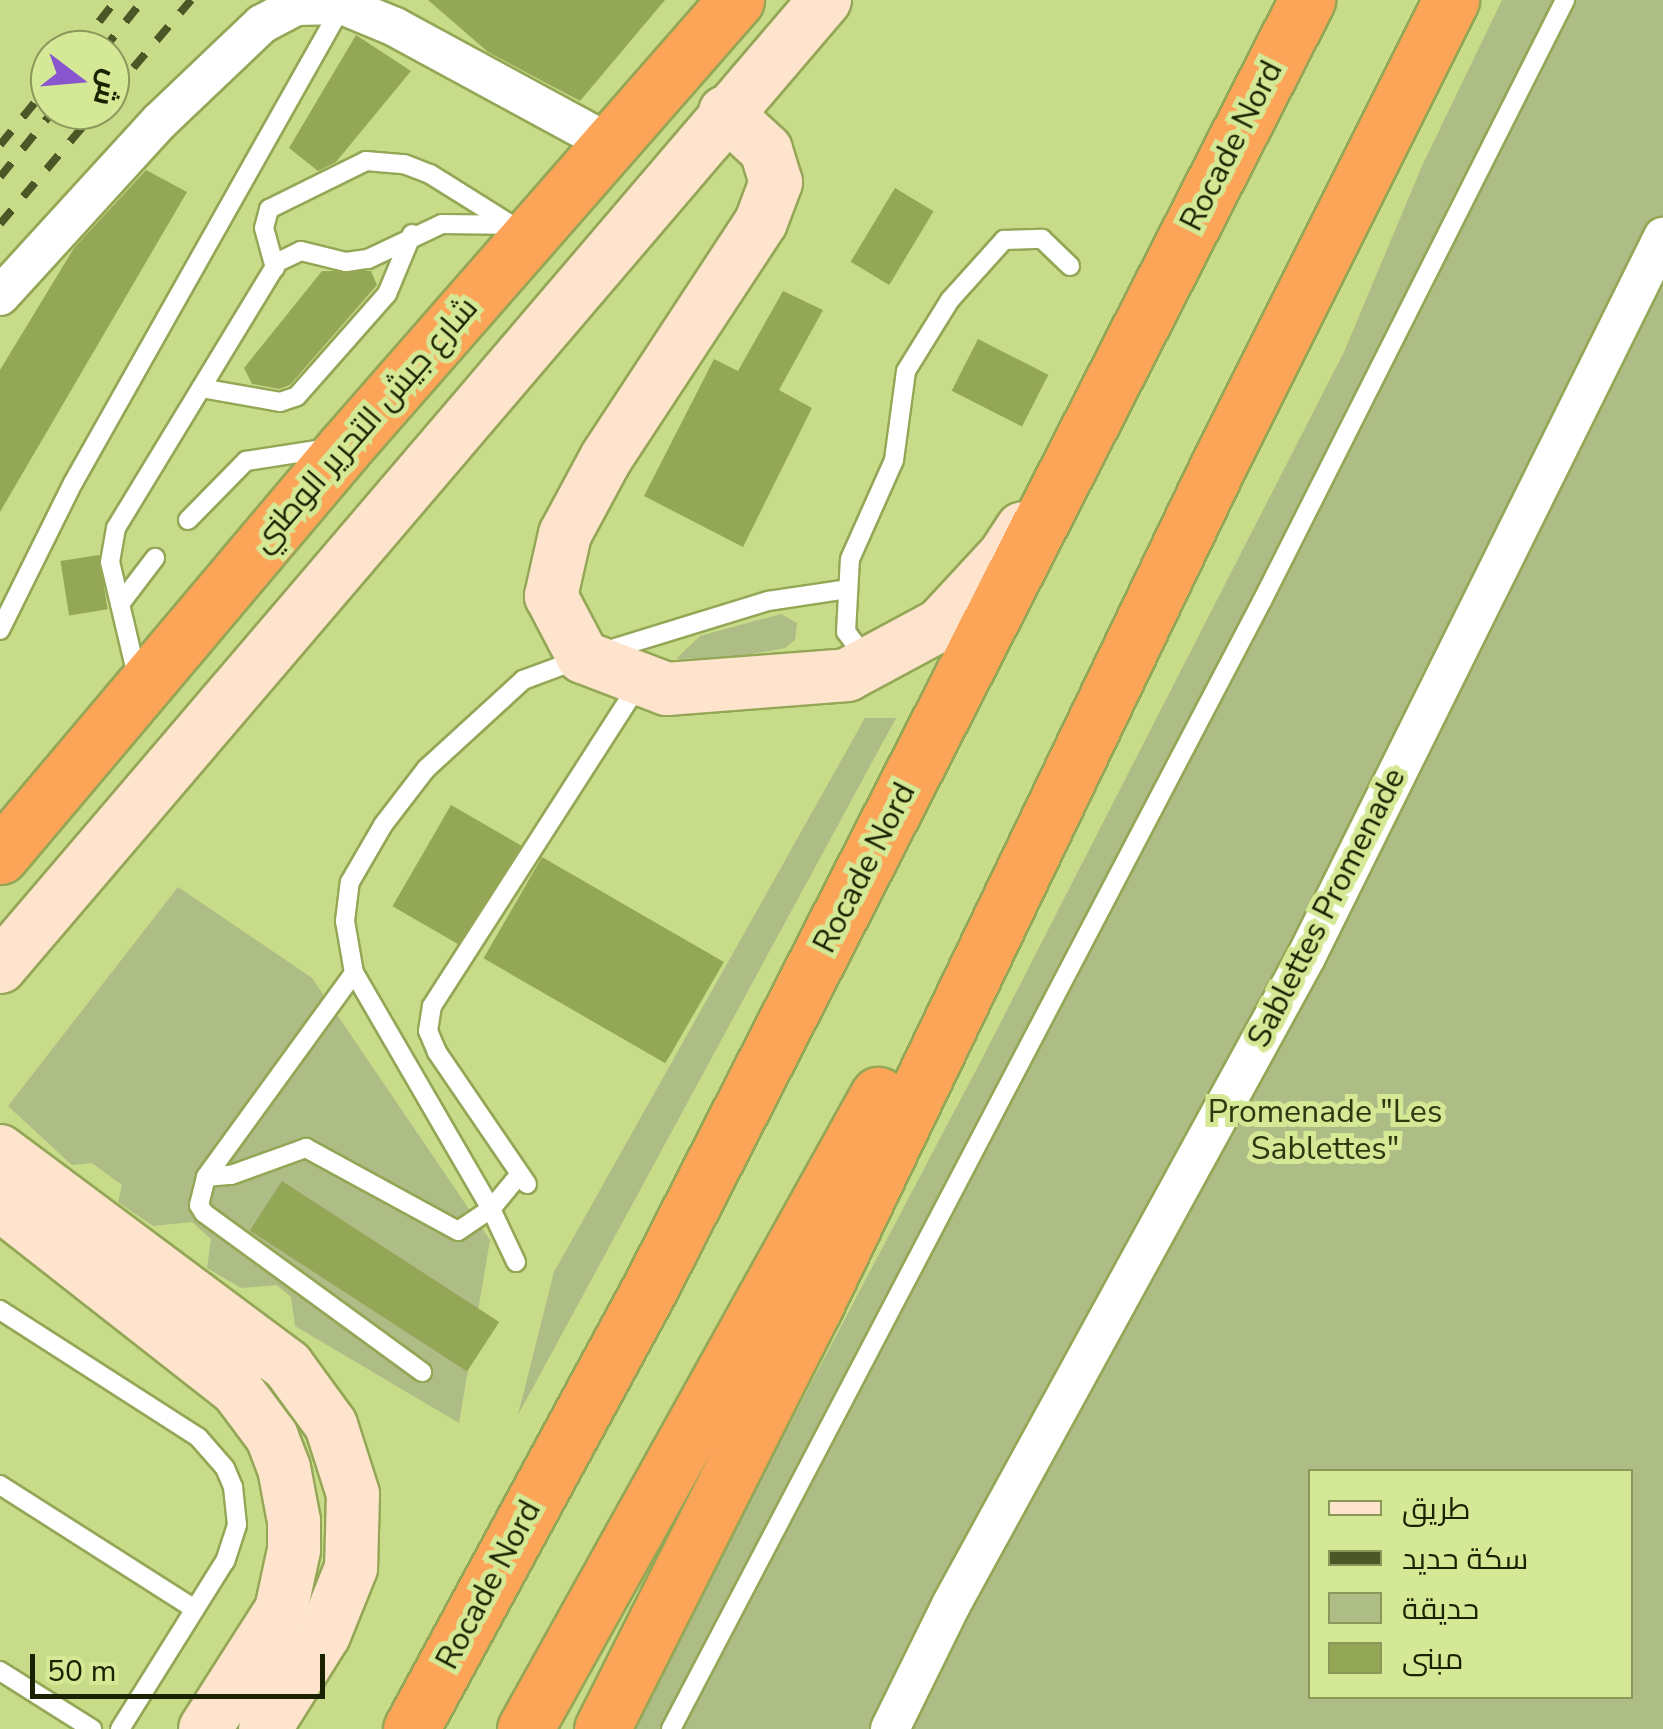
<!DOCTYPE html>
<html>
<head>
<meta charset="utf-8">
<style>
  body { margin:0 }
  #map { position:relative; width:1663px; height:1729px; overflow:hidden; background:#c7db88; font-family:"Nunito Sans",Cairo,sans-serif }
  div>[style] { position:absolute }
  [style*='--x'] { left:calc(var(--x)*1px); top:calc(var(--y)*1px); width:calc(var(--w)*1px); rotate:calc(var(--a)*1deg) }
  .green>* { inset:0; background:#aebc85 }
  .building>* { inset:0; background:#94a756; transform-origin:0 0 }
  .roads { filter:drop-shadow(2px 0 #94a756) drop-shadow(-2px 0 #94a756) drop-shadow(0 2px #94a756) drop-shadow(0 -2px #94a756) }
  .lane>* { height:18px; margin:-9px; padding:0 9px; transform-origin:9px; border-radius:9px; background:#fff }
  .street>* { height:38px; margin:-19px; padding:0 19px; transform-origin:19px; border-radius:19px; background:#fff }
  .secondary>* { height:52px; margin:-26px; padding:0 26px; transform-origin:26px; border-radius:26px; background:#fee4cd }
  .highway>* { height:55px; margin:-27.5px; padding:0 27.5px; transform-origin:27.5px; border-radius:27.5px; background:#fca457 }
  .rail>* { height:8px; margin-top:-4px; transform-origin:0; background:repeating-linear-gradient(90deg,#4c5728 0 18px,transparent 0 36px) }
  span { translate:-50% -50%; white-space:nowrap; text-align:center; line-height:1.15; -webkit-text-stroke:10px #d4e895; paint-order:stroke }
  .street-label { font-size:32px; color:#1b2201 }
  .park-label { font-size:32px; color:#303811 }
  .legend { position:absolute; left:1308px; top:1469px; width:325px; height:230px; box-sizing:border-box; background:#d4e895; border:2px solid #8a995a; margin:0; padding:12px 18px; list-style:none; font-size:30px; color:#1b2201 }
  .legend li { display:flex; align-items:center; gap:20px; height:50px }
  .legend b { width:50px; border:2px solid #8a995a }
  .north { position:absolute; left:30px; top:30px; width:100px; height:100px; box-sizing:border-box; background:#d4e895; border:2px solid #8a995a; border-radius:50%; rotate:106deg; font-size:28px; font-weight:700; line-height:40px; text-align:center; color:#1b2201 }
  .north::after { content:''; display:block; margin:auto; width:35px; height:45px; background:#8956cf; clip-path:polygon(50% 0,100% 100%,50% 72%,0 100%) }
  .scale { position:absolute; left:30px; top:1654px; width:295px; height:45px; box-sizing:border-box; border:5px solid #1b2201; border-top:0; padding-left:12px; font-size:30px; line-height:35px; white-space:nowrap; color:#1b2201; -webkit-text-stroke:8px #d4e895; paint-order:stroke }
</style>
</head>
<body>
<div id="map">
  <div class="green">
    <div style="clip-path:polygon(evenodd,1502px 0,1663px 0,1663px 1729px,629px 1729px,984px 1055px,1344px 352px,1422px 166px,1502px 0,1310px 1472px,1630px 1472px,1630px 1696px,1310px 1696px,1310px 1472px)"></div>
    <div style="clip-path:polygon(781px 614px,797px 623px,795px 640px,785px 648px,735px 657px,676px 659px,700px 636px)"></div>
    <div style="clip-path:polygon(865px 718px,896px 718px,518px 1415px,554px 1272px)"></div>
    <div style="clip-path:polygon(178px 887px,312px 978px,490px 1240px,459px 1423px,295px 1326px,291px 1297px,277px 1285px,241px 1288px,207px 1268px,211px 1239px,192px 1222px,153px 1226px,118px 1202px,122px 1185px,92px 1163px,72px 1165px,8px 1106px)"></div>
  </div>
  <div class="building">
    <div style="clip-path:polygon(428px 0,665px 0,580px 101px,488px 52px)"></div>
    <div style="clip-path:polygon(356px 35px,411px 71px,336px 162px,318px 171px,289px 148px)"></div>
    <div style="clip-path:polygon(146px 170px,187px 192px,0 512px,0 370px,74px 248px)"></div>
    <div style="left:895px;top:188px;width:45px;height:86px;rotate:31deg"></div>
    <div style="clip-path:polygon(322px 271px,371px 271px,377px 285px,290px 385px,279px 389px,252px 384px,244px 368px)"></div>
    <div style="clip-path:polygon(783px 291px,823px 310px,779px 390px,812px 408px,743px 547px,644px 496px,714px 359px,738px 371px)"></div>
    <div style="left:978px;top:339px;width:79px;height:58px;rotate:27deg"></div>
    <div style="left:99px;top:555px;width:55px;height:39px;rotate:81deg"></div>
    <div style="left:451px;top:805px;width:81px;height:117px;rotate:30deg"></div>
    <div style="left:542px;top:857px;width:210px;height:117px;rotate:30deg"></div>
    <div style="left:282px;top:1181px;width:259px;height:59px;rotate:33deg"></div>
  </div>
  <div class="roads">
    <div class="lane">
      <div style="--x:275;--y:268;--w:41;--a:-105.4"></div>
      <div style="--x:264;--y:228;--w:20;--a:-75"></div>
      <div style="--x:269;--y:209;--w:108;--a:-26.3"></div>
      <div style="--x:366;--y:161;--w:38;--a:5"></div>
      <div style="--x:404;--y:164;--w:28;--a:21"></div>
      <div style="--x:430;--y:174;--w:94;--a:32"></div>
      <div style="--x:201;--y:388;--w:80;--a:10"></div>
      <div style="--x:280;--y:402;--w:18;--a:-19"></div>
      <div style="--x:297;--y:396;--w:136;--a:-48.6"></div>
      <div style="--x:387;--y:294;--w:65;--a:-67.4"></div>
      <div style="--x:188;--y:520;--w:83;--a:-45.5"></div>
      <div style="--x:246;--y:461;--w:85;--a:-8.8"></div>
      <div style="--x:120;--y:604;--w:58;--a:-52.7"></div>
      <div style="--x:0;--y:630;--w:164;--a:-63.6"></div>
      <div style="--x:73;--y:483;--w:548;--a:-60.58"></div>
      <div style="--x:602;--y:652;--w:174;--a:-17.1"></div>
      <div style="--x:768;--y:601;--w:80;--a:-8.6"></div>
      <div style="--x:865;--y:657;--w:31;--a:-127"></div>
      <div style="--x:846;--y:632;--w:73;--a:-86.9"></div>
      <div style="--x:850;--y:559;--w:108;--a:-66"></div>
      <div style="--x:894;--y:460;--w:90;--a:-82.3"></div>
      <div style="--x:906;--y:371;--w:84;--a:-58.2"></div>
      <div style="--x:950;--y:300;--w:81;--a:-48"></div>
      <div style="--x:1004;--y:240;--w:38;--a:-2"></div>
      <div style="--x:1042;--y:239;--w:39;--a:44"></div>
      <div style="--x:137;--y:676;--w:117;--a:-103.3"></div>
      <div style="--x:110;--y:562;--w:35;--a:-80"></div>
      <div style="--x:116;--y:528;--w:311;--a:-58.7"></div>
      <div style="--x:278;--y:262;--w:25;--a:-26"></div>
      <div style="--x:301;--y:251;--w:46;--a:13.7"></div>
      <div style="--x:346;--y:262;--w:22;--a:-8"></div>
      <div style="--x:368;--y:259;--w:82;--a:-25.3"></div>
      <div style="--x:442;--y:224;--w:84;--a:0.7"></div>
      <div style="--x:354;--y:973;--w:252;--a:126"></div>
      <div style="--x:206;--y:1177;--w:29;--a:104"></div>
      <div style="--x:199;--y:1205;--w:9;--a:58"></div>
      <div style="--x:204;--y:1213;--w:270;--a:36.1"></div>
      <div style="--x:206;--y:1177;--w:25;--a:-5"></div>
      <div style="--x:231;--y:1175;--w:80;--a:-19.8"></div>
      <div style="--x:306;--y:1148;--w:173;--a:28.6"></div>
      <div style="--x:458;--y:1231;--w:40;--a:-34"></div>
      <div style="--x:491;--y:1209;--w:45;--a:-50.4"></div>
      <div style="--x:527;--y:1184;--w:160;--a:-124.3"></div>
      <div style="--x:437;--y:1052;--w:23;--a:-113"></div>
      <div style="--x:428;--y:1031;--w:25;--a:-81"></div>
      <div style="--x:432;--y:1006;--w:381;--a:-57.3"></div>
      <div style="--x:516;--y:1262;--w:59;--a:-115.3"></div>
      <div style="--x:491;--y:1209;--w:273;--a:-120.1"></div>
      <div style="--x:354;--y:973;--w:53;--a:-99.8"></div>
      <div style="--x:345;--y:921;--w:39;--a:-83"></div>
      <div style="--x:350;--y:882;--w:66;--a:-59.9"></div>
      <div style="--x:383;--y:825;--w:71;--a:-52.5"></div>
      <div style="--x:426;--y:769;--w:132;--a:-42.5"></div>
      <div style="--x:523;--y:680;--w:58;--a:-20.3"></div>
      <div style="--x:0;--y:1310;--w:235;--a:32.7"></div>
      <div style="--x:198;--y:1437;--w:41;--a:48.9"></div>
      <div style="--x:225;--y:1468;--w:21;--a:67"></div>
      <div style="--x:233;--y:1487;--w:38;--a:84"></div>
      <div style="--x:237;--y:1525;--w:38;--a:108"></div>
      <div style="--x:225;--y:1561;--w:198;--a:122"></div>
      <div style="--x:0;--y:1485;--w:231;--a:32.5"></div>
      <div style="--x:0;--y:1671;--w:109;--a:32.2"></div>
      <div style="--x:671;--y:1729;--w:1273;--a:-62.35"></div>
      <div style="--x:1262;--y:601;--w:673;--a:-63.24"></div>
    </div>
    <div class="street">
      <div style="--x:0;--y:296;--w:237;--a:-47.6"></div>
      <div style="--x:160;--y:121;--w:141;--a:-43.6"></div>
      <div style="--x:262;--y:24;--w:38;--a:-28"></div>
      <div style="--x:296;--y:6;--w:46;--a:-1.2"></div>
      <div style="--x:342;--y:5;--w:57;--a:22.5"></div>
      <div style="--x:395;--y:27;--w:243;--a:28.5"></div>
      <div style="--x:890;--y:1729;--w:138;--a:-63.8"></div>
      <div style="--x:951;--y:1605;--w:739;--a:-61.28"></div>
      <div style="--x:1306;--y:957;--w:804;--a:-63.63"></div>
    </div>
    <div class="secondary">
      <div style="--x:725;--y:112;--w:56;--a:42.8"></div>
      <div style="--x:766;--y:150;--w:34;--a:73"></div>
      <div style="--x:776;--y:182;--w:43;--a:110.6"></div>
      <div style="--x:761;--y:222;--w:282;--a:123.3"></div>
      <div style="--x:606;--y:458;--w:86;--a:118.3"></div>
      <div style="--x:565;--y:534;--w:64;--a:102.7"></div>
      <div style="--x:551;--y:596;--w:69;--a:62.3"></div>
      <div style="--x:583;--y:657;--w:90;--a:20.9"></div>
      <div style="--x:667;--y:689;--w:181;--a:-4.4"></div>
      <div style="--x:847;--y:675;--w:106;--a:-28.3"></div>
      <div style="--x:940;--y:625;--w:94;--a:-47.2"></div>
      <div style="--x:1004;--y:556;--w:33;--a:-57"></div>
      <div style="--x:0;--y:967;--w:1271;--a:-49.53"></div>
      <div style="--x:0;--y:1151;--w:359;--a:36.7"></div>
      <div style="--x:288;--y:1366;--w:73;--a:53.9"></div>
      <div style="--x:331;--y:1425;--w:72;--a:72.3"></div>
      <div style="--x:353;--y:1494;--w:74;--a:91.5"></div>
      <div style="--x:351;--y:1568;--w:72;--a:111.9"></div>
      <div style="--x:324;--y:1635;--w:111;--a:122.1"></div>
      <div style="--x:0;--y:1204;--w:301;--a:38.1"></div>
      <div style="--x:237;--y:1390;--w:59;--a:53.3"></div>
      <div style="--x:272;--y:1437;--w:33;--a:69"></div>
      <div style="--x:284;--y:1468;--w:54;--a:79.3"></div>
      <div style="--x:294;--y:1521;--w:29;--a:90"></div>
      <div style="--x:294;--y:1550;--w:61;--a:102.2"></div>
      <div style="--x:281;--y:1610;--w:141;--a:122.6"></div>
    </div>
    <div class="highway">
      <div style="--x:0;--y:856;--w:535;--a:-49.85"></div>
      <div style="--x:345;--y:447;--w:594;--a:-48.82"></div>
      <div style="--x:411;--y:1729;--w:504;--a:-61.55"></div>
      <div style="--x:651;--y:1286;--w:1444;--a:-62.97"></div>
      <div style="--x:525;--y:1729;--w:726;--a:-60.89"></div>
      <div style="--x:602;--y:1729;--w:469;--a:-63.3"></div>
      <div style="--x:813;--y:1310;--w:938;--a:-64.36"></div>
      <div style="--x:1219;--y:464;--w:519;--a:-63.43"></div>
    </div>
  </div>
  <div class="rail">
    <div style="--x:77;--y:50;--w:63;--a:-52"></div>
    <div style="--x:103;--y:50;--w:64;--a:-51.3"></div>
    <div style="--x:110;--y:95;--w:125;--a:-49.5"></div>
    <div style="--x:0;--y:145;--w:79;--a:-50.7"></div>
    <div style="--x:0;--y:177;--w:86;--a:-51.1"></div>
    <div style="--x:0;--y:224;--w:150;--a:-49.6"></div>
  </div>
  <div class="street-label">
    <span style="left:1232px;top:146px;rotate:-63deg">Rocade Nord</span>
    <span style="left:365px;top:425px;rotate:-49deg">شارع جيش التحرير الوطني</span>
    <span style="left:865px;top:868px;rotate:-63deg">Rocade Nord</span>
    <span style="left:1327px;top:908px;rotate:-63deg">Sablettes Promenade</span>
    <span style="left:489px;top:1585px;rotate:-62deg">Rocade Nord</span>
  </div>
  <div class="park-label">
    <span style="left:1325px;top:1131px">Promenade "Les<br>Sablettes"</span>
  </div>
  <ul class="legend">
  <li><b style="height:12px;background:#fee4cd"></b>طريق</li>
  <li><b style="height:12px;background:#4c5728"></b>سكة حديد</li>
  <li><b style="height:28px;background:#aebc85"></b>حديقة</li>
  <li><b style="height:28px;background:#94a756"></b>مبنى</li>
  </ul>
  <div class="north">ش</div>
  <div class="scale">50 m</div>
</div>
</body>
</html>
